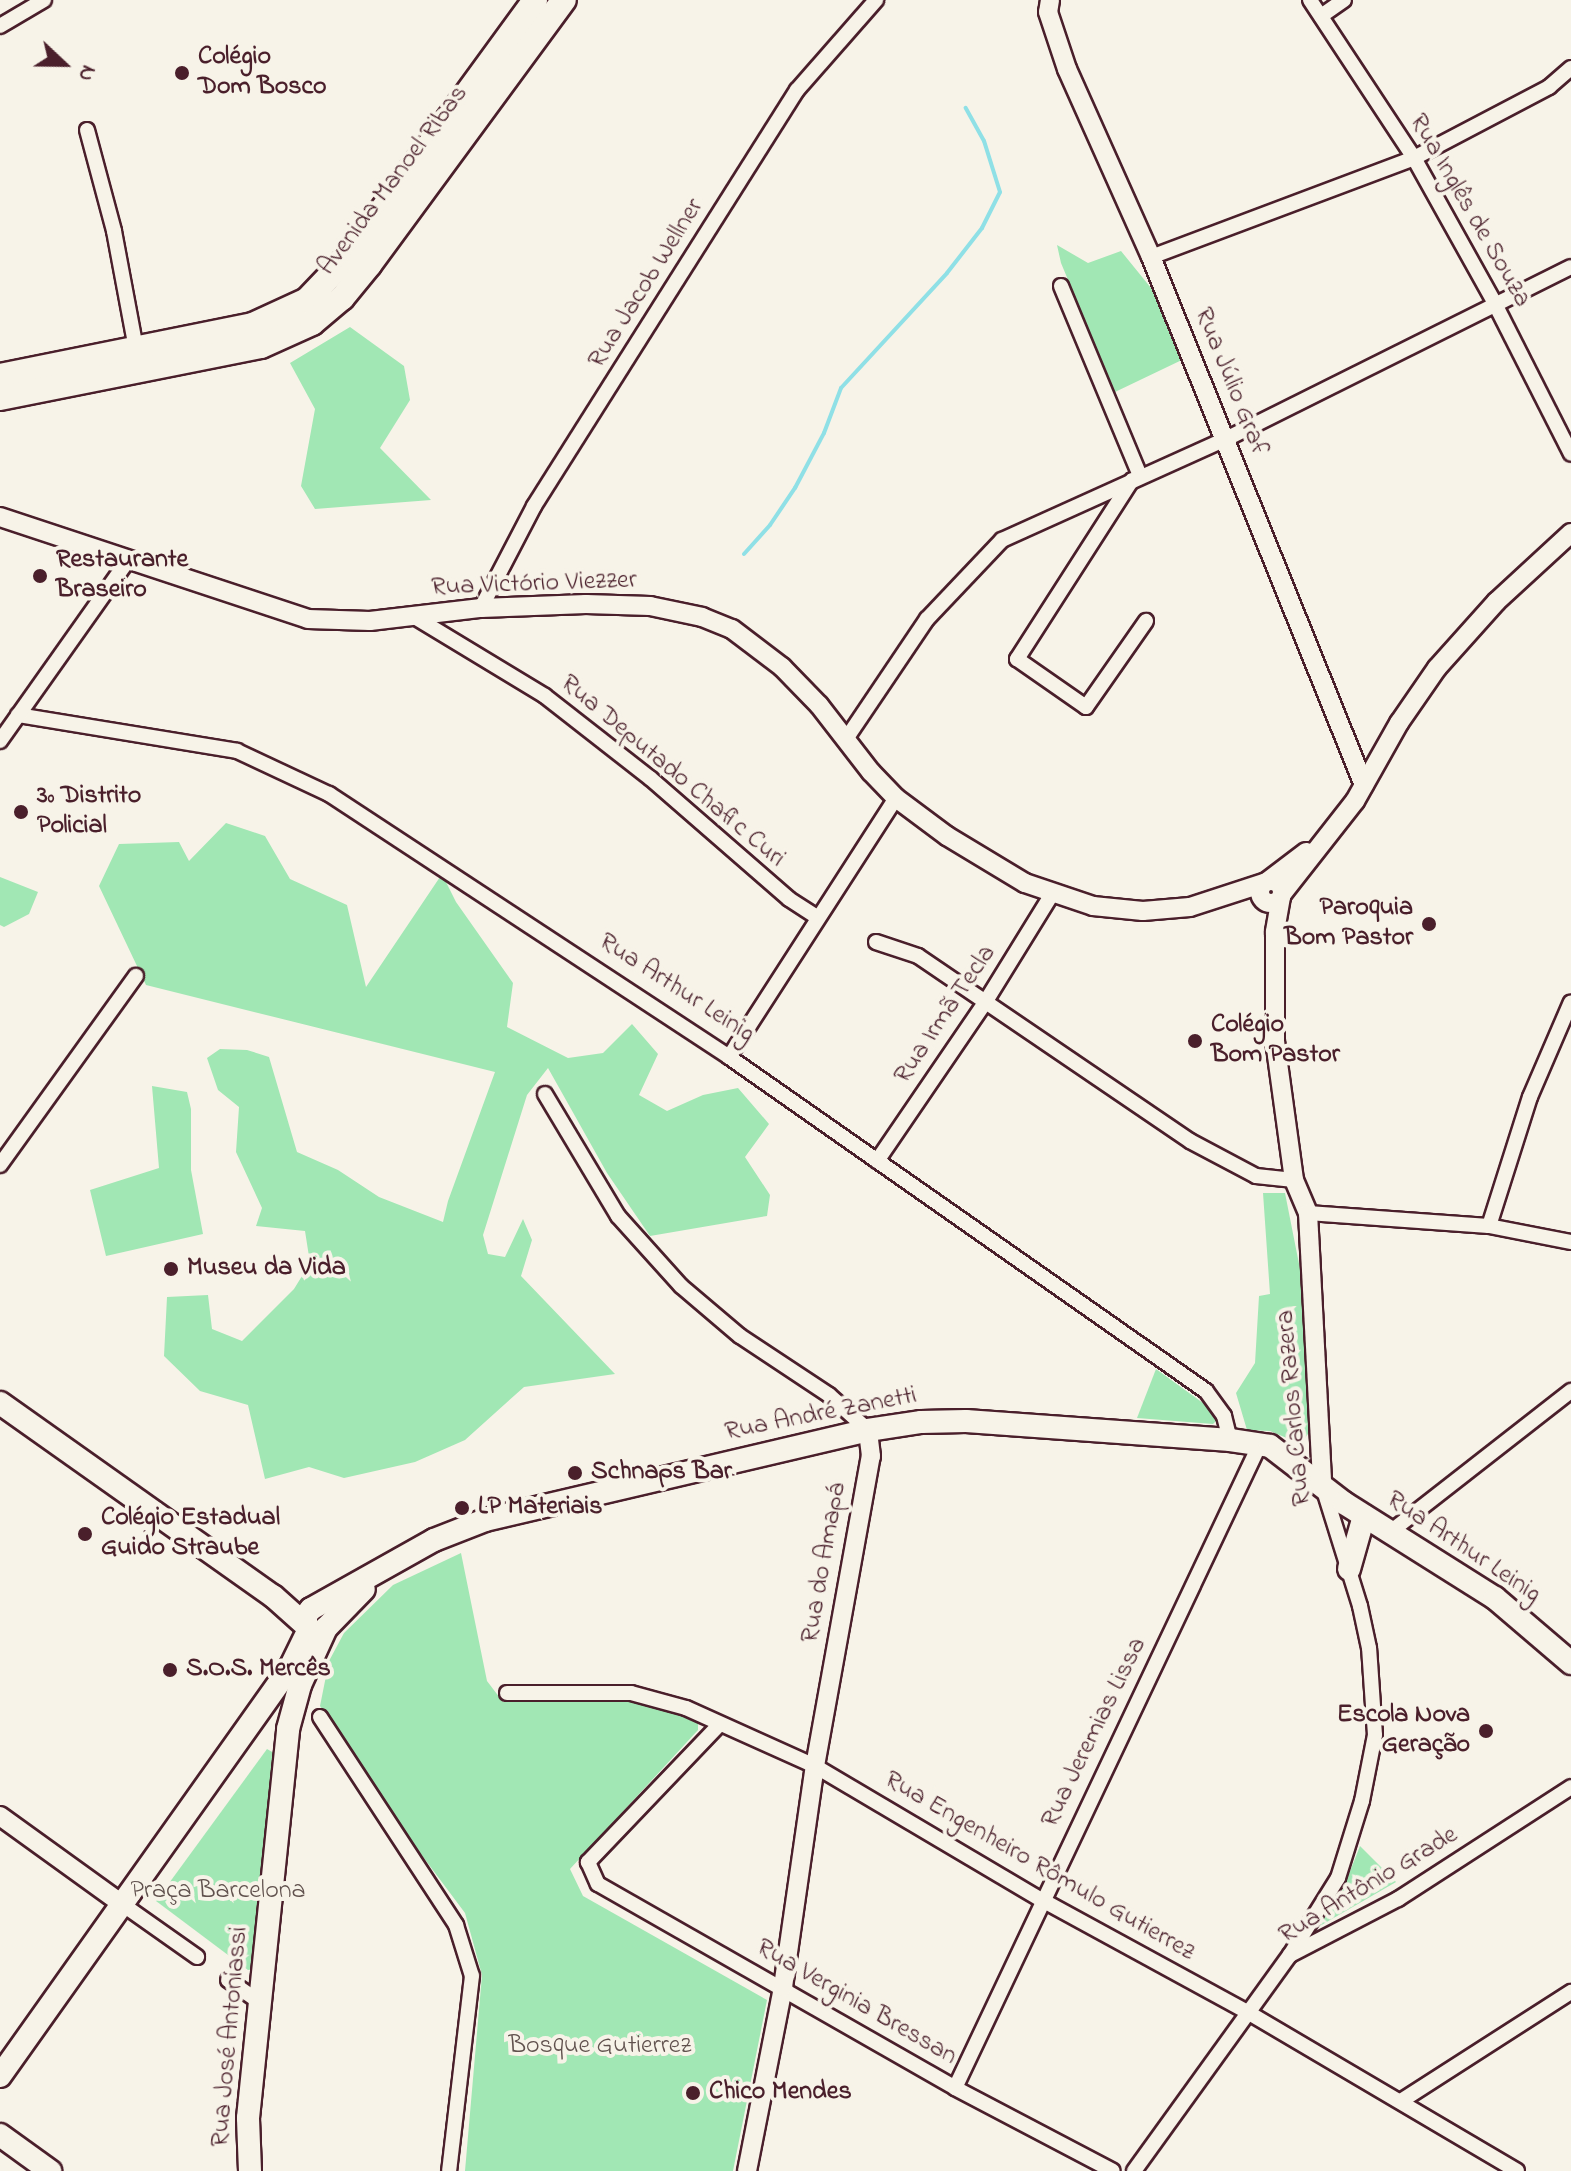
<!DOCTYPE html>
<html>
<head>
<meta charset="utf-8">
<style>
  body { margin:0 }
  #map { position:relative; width:1571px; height:2171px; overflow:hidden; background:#f7f3e8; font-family:"Indie Flower",sans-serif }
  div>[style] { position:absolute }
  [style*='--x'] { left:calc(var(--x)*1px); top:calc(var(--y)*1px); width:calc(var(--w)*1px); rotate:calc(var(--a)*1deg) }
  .green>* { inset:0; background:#a1e7b4 }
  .stream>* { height:4px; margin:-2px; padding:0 2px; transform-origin:2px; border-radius:2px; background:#8fe0e6 }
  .roads { filter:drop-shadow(2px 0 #4a1f2b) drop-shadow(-2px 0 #4a1f2b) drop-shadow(0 2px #4a1f2b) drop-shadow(0 -2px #4a1f2b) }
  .minor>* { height:14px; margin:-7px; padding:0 7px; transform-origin:7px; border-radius:7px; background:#f7f3e8 }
  .tertiary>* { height:18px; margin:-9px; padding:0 9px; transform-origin:9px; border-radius:9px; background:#f7f3e8 }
  .tertiary>.ring { margin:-9px; padding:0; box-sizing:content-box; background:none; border:18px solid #f7f3e8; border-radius:50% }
  .secondary>* { height:22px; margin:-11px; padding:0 11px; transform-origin:11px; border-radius:11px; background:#f7f3e8 }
  .primary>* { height:24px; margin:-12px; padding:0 12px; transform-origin:12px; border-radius:12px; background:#f7f3e8 }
  .dots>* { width:22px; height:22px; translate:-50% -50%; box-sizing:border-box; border:4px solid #f7f3e8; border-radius:50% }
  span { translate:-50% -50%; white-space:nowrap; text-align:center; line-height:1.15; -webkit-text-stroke:8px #f7f3e8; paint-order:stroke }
  .poi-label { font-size:26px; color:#4a1f2b; font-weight:700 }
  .left { translate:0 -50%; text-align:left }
  .right { translate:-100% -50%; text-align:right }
  .street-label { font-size:26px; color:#4a1f2b }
  .park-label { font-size:26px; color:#60514d }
  .north { position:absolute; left:24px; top:24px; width:80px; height:80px; -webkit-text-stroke:6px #f7f3e8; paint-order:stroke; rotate:112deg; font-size:22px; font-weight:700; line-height:32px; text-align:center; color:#4a1f2b }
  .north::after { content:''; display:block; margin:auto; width:28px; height:36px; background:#4a1f2b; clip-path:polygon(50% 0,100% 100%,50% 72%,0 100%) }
</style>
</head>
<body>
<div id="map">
  <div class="green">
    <div style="clip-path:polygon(1057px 245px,1088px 263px,1121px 251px,1164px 304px,1186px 358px,1115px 392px,1061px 263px)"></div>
    <div style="clip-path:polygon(350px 327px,404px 366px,410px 400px,380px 448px,431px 500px,315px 509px,301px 486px,315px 409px,290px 363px)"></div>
    <div style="clip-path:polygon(226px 823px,265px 836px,290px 879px,347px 905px,366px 987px,442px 874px,456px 902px,513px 983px,507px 1027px,568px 1058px,603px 1053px,632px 1024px,658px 1054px,639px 1095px,667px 1111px,703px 1095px,738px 1088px,769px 1124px,745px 1157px,770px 1195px,767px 1216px,650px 1236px,607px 1173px,548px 1068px,527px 1095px,483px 1235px,488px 1254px,505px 1257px,523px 1219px,532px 1240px,521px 1276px,615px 1374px,524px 1387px,465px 1440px,415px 1462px,344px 1478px,309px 1467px,265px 1479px,248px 1405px,200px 1391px,164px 1356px,167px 1297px,208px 1295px,212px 1329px,242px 1341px,294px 1289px,310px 1263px,305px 1231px,256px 1226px,262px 1208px,236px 1152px,239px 1107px,218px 1090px,207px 1058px,220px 1049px,247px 1050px,269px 1057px,297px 1152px,338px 1170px,379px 1197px,443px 1222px,448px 1201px,495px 1072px,146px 985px,99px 886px,119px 844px,179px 842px,189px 861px)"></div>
    <div style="clip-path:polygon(0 877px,38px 892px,29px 914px,4px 927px,0 925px)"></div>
    <div style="clip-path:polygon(152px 1086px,187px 1092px,191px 1109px,191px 1170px,203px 1234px,106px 1256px,90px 1190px,159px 1168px)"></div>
    <div style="clip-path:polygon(1263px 1193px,1285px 1193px,1301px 1274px,1310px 1431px,1301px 1444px,1270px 1431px,1247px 1430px,1236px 1393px,1255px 1363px,1259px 1296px,1270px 1294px)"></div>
    <div style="clip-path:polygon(1156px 1369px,1214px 1411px,1218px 1419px,1213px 1424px,1137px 1418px)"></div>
    <div style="clip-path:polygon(461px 1553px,487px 1681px,503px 1702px,631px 1702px,698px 1720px,698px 1730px,570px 1869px,583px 1896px,767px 2000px,733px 2171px,465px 2171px,482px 1975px,465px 1913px,382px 1802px,320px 1706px,329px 1661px,344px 1633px,393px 1585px)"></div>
    <div style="clip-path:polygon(267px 1749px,274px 1753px,255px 1969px,248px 1970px,156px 1901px)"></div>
    <div style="clip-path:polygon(1360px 1846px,1396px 1882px,1318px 1927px,1343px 1889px)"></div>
  </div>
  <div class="stream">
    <div style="--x:744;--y:554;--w:39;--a:-48"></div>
    <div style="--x:770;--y:525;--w:45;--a:-56"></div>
    <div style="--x:795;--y:488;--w:62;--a:-62.2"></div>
    <div style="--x:824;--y:433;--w:48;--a:-69.3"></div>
    <div style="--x:841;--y:388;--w:156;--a:-47.3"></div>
    <div style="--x:947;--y:273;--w:57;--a:-52.1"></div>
    <div style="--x:982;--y:228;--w:40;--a:-63.4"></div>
    <div style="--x:1000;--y:192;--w:53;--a:-107.4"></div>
    <div style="--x:984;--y:141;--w:38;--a:-119"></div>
  </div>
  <div class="roads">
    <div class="minor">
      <div style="--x:1310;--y:0;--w:189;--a:56.6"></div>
      <div style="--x:1414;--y:158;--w:165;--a:60.9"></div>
      <div style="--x:1494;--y:302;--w:170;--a:63.1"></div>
      <div style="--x:1321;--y:16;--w:28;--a:-35"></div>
      <div style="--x:0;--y:26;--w:51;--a:-30.6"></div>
      <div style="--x:87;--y:130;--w:105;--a:75"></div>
      <div style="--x:114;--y:231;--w:120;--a:79.4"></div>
      <div style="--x:1151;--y:257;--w:281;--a:-20.6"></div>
      <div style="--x:1414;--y:158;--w:153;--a:-27.7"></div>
      <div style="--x:1549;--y:87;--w:29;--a:-41"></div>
      <div style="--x:1061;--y:286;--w:206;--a:67.4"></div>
      <div style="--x:1132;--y:480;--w:213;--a:122.7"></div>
      <div style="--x:1017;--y:659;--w:84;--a:34.8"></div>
      <div style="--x:1086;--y:707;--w:105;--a:-55.1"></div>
      <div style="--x:481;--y:608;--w:115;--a:-62.5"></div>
      <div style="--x:534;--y:506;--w:492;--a:-57.7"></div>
      <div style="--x:797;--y:90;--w:120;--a:-48.7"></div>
      <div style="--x:413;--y:616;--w:154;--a:31.2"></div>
      <div style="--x:545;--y:696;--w:133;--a:38"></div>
      <div style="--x:650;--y:778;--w:184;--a:41"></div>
      <div style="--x:789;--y:899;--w:33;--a:33"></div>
      <div style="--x:18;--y:715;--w:222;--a:9.3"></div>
      <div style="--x:237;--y:751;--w:102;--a:25.1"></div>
      <div style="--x:329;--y:794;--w:479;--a:33.3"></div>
      <div style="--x:729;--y:1057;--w:582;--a:35"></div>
      <div style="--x:1206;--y:1391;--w:31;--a:54"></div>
      <div style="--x:1224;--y:1416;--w:25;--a:76"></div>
      <div style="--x:846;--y:739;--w:145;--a:-56"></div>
      <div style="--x:927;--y:619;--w:109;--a:-46.5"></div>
      <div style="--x:1002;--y:540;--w:246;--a:-24.3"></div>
      <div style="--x:1226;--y:439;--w:385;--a:-26.5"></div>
      <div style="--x:0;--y:741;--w:222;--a:-54.7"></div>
      <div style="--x:876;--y:942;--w:44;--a:18.4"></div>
      <div style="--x:918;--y:956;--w:329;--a:34.2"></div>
      <div style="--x:1190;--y:1141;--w:75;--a:27.9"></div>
      <div style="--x:1256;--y:1176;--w:38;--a:6"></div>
      <div style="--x:729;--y:1057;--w:308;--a:-57.2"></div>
      <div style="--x:545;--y:1094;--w:142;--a:59.1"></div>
      <div style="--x:618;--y:1216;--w:94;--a:48"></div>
      <div style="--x:681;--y:1286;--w:77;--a:40.3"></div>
      <div style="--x:740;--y:1336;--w:107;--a:33.5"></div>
      <div style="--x:829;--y:1395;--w:52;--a:41.9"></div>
      <div style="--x:877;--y:1161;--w:194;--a:-55.7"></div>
      <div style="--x:986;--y:1001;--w:126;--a:-58.3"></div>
      <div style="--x:0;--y:1165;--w:233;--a:-54.3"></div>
      <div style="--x:1308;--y:1213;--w:181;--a:4.1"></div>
      <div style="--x:1489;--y:1226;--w:84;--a:11"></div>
      <div style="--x:1489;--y:1226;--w:135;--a:-72.4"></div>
      <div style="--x:1530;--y:1097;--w:103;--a:-66.7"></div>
      <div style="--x:1389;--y:1533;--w:231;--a:-38"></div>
      <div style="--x:507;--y:1693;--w:124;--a:0"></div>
      <div style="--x:631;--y:1693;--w:57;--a:15.3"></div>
      <div style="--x:686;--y:1708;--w:141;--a:24.2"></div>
      <div style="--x:815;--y:1766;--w:264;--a:30.6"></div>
      <div style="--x:1042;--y:1900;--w:236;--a:28.6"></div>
      <div style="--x:1249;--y:2013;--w:311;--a:30.5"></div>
      <div style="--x:320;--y:1717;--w:249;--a:56.8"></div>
      <div style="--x:456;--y:1925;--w:53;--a:72.6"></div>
      <div style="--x:472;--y:1976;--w:196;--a:96.7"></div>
      <div style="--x:719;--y:1725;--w:190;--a:133.7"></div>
      <div style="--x:588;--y:1862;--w:24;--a:66"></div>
      <div style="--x:598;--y:1884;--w:411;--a:29.7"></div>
      <div style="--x:955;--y:2088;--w:178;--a:27.7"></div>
      <div style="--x:122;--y:1904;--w:92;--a:35.2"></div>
      <div style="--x:1290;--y:1955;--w:122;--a:-27.4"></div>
      <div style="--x:1398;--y:1899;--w:206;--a:-32.9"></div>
      <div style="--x:228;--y:1980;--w:38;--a:35"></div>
      <div style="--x:955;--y:2088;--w:713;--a:-64.66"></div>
      <div style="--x:1401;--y:2101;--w:202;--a:-32.7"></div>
      <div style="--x:1134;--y:2171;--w:266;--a:-54.2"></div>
      <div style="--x:1290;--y:1955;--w:91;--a:-58.1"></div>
      <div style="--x:1338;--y:1878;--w:81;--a:-72.7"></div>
      <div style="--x:1362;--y:1801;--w:67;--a:-78.9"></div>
      <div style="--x:1375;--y:1735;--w:87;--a:-93.9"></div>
      <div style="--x:1369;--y:1648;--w:43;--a:-102.1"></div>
      <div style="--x:1360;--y:1606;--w:125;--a:-107.3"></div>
    </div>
    <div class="tertiary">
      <div style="--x:1050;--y:0;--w:12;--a:99"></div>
      <div style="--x:1048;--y:12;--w:60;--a:71.6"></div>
      <div style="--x:1067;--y:69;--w:206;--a:65.9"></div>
      <div style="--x:1151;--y:257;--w:569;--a:68.03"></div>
      <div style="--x:0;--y:517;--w:324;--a:18.3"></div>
      <div style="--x:308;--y:619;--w:62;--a:1.8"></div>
      <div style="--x:370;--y:621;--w:112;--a:-6.7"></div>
      <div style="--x:481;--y:608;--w:105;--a:-2.2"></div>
      <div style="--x:586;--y:604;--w:64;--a:1.8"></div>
      <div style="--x:650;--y:606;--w:53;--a:11.9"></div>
      <div style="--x:702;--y:617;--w:32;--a:22"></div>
      <div style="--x:732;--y:629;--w:63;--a:37.2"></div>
      <div style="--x:782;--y:667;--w:53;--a:45.8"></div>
      <div style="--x:819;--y:705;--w:85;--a:52.2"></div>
      <div style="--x:871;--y:772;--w:36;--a:46"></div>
      <div style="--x:896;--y:798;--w:64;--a:36.7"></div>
      <div style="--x:947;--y:836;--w:91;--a:31.1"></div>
      <div style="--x:1025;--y:883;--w:72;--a:18.7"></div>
      <div style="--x:1093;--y:906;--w:50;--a:5.7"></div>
      <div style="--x:1143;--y:911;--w:47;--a:-4.9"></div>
      <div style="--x:1190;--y:907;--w:78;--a:-18"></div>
      <div class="ring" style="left:1260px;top:881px;width:4px;height:4px"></div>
      <div style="--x:1268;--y:881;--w:48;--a:-37.3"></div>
      <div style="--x:1282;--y:894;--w:118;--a:-51.9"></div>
      <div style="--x:1355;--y:801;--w:90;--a:-60.6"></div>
      <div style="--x:1399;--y:723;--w:67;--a:-55.4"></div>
      <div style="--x:1437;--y:668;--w:89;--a:-48.2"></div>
      <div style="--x:1496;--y:602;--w:102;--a:-42.6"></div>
      <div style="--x:1281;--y:897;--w:36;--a:100"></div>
      <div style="--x:1275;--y:932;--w:109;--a:90"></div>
      <div style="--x:1275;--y:1041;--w:140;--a:82.2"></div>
      <div style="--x:1294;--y:1180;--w:36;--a:67"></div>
      <div style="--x:1308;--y:1213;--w:271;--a:87"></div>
      <div style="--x:0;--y:1816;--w:150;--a:35.8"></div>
      <div style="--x:747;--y:2171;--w:187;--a:-78.9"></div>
      <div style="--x:783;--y:1987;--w:223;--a:-81.8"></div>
      <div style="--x:815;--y:1766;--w:315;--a:-79.8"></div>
      <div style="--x:871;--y:1456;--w:26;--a:-97"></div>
    </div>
    <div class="secondary">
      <div style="--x:0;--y:1403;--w:334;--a:35.3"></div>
      <div style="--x:273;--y:1596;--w:51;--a:41.8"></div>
      <div style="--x:1349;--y:1569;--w:55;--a:-74.2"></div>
      <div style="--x:306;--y:1624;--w:9;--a:-90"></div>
      <div style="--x:306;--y:1615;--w:8;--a:-50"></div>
      <div style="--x:311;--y:1609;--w:141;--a:-29.3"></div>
      <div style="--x:434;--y:1540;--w:55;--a:-21.4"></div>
      <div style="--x:485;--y:1520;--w:393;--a:-13.2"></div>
      <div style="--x:868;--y:1430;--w:54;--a:-8.6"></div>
      <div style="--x:921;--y:1422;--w:45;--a:-1.3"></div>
      <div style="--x:966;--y:1421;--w:265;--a:4.1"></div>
      <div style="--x:1230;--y:1440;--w:40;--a:8.5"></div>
      <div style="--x:1270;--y:1446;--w:93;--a:37.6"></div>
      <div style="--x:1344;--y:1503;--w:178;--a:32.2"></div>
      <div style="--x:1495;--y:1598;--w:100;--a:40.5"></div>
      <div style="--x:0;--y:2076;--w:503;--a:-54.63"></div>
      <div style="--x:291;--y:1666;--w:32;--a:-64"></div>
      <div style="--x:0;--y:2135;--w:62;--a:35.8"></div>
      <div style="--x:250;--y:2171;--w:53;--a:-92.2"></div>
      <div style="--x:248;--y:2118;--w:391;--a:-84.1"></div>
      <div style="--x:288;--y:1729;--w:46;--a:-74.7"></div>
      <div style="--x:300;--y:1685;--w:63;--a:-65.5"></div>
      <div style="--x:326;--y:1628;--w:54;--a:-45.7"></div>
    </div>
    <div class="primary">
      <div style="--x:0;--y:376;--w:258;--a:-11.4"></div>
      <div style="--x:253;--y:325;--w:60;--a:-24.8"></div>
      <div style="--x:307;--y:300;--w:58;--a:-46.4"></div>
      <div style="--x:347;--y:258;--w:319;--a:-53.9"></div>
      <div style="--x:0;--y:398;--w:266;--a:-11.3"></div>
      <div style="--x:261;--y:346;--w:56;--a:-24.3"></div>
      <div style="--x:312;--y:323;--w:39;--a:-40"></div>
      <div style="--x:342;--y:298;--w:43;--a:-50.7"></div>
      <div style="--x:369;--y:265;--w:329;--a:-53.7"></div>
    </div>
  </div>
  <div class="dots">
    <div style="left:182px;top:73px;background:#4a1f2b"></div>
    <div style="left:40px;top:576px;background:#4a1f2b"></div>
    <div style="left:21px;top:812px;background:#4a1f2b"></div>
    <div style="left:1429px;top:924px;background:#4a1f2b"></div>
    <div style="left:1195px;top:1041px;background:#4a1f2b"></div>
    <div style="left:171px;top:1269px;background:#4a1f2b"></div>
    <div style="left:575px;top:1473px;background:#4a1f2b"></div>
    <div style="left:462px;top:1508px;background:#4a1f2b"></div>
    <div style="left:85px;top:1534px;background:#4a1f2b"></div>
    <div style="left:170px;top:1670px;background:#4a1f2b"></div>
    <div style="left:1486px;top:1731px;background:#4a1f2b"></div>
    <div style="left:693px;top:2093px;background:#4a1f2b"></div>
  </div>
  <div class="poi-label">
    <span class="left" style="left:198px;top:73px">Colégio<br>Dom Bosco</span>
    <span class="left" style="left:56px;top:576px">Restaurante<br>Braseiro</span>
    <span class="left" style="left:37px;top:812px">3º Distrito<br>Policial</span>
    <span class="right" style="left:1413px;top:924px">Paroquia<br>Bom Pastor</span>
    <span class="left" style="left:1211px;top:1041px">Colégio<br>Bom Pastor</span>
    <span class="left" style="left:187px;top:1269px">Museu da Vida</span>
    <span class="left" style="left:591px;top:1473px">Schnaps Bar</span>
    <span class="left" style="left:478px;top:1508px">LP Materiais</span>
    <span class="left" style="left:101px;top:1534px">Colégio Estadual<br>Guido Straube</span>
    <span class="left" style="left:186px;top:1670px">S.O.S. Mercês</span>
    <span class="right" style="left:1470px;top:1731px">Escola Nova<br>Geração</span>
    <span class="left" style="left:709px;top:2093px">Chico Mendes</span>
  </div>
  <div class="street-label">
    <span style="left:394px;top:181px;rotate:-53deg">Avenida Manoel Ribas</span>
    <span style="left:1469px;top:211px;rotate:60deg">Rua Inglês de Souza</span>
    <span style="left:647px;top:284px;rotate:-58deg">Rua Jacob Wellner</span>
    <span style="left:1230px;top:382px;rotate:68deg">Rua Júlio Graf</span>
    <span style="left:534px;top:585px;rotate:-2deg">Rua Victório Viezzer</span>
    <span style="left:672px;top:772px;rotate:40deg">Rua Deputado Chafic Curi</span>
    <span style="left:676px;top:989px;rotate:33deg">Rua Arthur Leinig</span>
    <span style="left:946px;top:1015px;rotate:-56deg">Rua Irmã Tecla</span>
    <span style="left:1295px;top:1408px;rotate:-95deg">Rua Carlos Razera</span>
    <span style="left:821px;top:1415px;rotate:-11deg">Rua André Zanetti</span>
    <span style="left:1463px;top:1548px;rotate:34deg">Rua Arthur Leinig</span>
    <span style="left:825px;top:1563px;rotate:-80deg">Rua do Amapá</span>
    <span style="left:1095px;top:1733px;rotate:-64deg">Rua Jeremias Lissa</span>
    <span style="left:1039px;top:1867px;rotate:30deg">Rua Engenheiro Rômulo Gutierrez</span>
    <span style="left:1369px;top:1886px;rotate:-31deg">Rua Antônio Grade</span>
    <span style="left:856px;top:2003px;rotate:30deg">Rua Verginia Bressan</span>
    <span style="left:231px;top:2037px;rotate:-85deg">Rua José Antoniassi</span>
  </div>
  <div class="park-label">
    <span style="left:218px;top:1892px">Praça Barcelona</span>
    <span style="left:600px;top:2047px">Bosque Gutierrez</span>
  </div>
  <div class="north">N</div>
</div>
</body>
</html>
